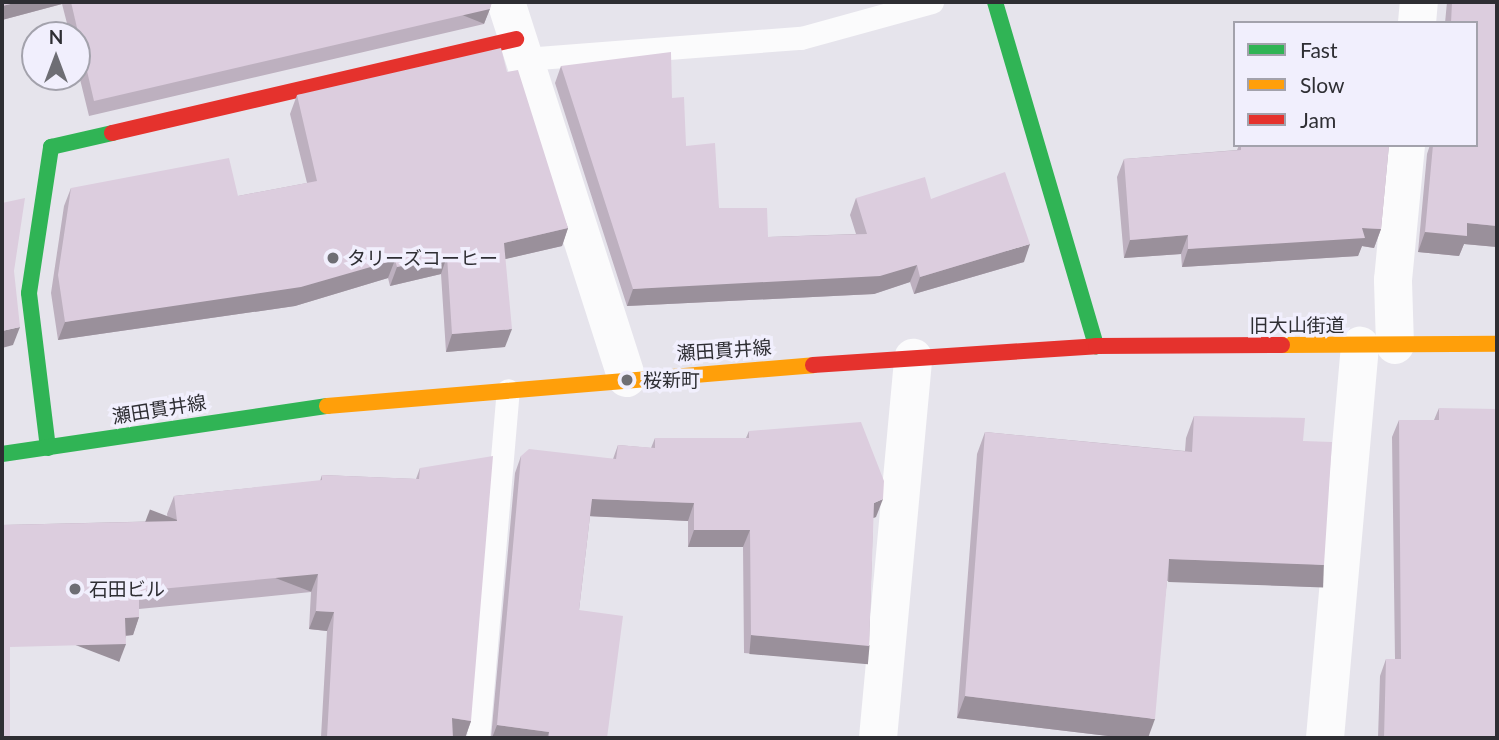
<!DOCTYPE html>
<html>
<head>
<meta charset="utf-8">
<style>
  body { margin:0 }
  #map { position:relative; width:1499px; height:740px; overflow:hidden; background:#e6e4ec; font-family:Lato,"Noto Sans JP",sans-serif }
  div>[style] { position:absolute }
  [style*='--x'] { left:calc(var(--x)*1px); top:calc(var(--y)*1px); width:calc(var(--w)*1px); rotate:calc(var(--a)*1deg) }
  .lane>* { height:23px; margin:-11.5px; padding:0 11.5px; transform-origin:11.5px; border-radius:11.5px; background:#fbfbfc }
  .street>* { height:38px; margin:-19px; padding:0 19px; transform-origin:19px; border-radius:19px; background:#fbfbfc }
  .fast>* { height:16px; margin:-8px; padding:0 8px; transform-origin:8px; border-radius:8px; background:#30b455 }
  .slow>* { height:16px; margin:-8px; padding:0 8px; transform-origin:8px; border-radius:8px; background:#ff9f0a }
  .jam>* { height:16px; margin:-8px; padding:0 8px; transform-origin:8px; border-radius:8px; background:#e5322d }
  .wall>* { inset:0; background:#bdb0bf }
  .shaded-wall>* { inset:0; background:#9a909b; transform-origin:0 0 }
  .building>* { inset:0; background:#dccdde }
  .dots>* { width:19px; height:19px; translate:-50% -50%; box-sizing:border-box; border:4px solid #f1effd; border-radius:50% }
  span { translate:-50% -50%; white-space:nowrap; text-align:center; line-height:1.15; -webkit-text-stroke:7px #f1effd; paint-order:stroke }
  .poi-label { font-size:19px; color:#2e2e33 }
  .left { translate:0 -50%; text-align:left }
  .street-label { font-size:19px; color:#2e2e33 }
  .frame { position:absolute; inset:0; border:4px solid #2e2e33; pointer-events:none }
  .legend { position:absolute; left:1233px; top:21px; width:245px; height:126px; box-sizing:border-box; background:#f1effd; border:2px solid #a3a2ac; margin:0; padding:9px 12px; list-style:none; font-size:21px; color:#2e2e33 }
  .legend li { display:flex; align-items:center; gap:14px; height:35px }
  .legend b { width:35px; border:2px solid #a3a2ac }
  .north { position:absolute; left:21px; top:21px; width:70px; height:70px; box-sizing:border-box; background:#f1effd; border:2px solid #a3a2ac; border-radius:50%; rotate:0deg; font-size:19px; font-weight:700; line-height:28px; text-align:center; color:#2e2e33 }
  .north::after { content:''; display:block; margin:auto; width:24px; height:32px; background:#6e6e74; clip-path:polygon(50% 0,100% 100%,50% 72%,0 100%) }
</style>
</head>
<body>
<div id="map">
  <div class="lane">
    <div style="--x:525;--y:59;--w:277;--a:-4.4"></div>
    <div style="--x:801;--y:38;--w:136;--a:-15.4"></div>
    <div style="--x:478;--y:738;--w:349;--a:-85.1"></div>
  </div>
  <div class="street">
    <div style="--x:506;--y:2;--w:395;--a:72.2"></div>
    <div style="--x:1417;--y:23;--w:21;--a:-85"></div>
    <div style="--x:1395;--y:345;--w:65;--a:-91.8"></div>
    <div style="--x:1393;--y:280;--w:136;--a:-84.5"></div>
    <div style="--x:878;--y:738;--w:382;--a:-84.7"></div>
    <div style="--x:1325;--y:738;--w:394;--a:-84.9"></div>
  </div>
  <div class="fast">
    <div style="--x:995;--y:2;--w:359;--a:73.6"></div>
    <div style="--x:48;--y:448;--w:156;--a:-97"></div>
    <div style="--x:29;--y:293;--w:148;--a:-81.4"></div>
    <div style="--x:51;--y:147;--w:63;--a:-12.9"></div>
    <div style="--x:2;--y:454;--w:329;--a:-8.4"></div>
  </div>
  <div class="slow">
    <div style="--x:1282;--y:345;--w:215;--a:-0.3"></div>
    <div style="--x:327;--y:406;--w:488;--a:-4.8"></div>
  </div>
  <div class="jam">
    <div style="--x:112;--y:133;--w:415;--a:-13.1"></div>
    <div style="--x:813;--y:365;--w:284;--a:-3.8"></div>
    <div style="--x:1096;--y:346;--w:186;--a:-0.3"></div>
  </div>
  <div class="wall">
    <div style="clip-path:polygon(2px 2px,492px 2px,484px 24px,89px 116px,77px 67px,77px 35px,70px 35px,62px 4px,2px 20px)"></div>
    <div style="clip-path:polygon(1447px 2px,1497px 2px,1497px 247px,1464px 244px,1459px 256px,1418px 252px,1427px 154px,1430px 145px,1476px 145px,1476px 23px,1445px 23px)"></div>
    <div style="clip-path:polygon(561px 66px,672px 98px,686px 146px,719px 208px,768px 237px,856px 234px,850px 215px,856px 198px,931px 199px,1024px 262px,914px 294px,910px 282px,874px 294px,627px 306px,555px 83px)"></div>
    <div style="clip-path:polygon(507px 72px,568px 228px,562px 246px,505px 259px,505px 347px,446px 352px,441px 274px,390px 286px,388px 278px,295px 306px,58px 340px,51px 293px,64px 206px,71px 188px,238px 196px,307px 183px,290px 114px,297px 95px)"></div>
    <div style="clip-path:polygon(1239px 145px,1389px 145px,1381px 229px,1374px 248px,1362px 246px,1358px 256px,1182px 267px,1181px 254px,1124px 258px,1117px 177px,1124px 159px,1237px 150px)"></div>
    <div style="clip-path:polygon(1439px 408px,1497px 738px,1378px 738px,1380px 676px,1386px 659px,1395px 659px,1392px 437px,1399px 420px,1434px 420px)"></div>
    <div style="clip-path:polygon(1194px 416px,1303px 441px,1316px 587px,1167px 581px,1148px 738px,1125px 738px,957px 718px,977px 454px,985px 432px,1185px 451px,1186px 438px)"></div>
    <div style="clip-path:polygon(749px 431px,876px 517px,873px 518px,869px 646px,863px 663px,744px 653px,743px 547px,688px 547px,688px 521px,590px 516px,579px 610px,607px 738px,491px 738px,515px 473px,521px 456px,613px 459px,618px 445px,651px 448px,655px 438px,746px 438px)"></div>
    <div style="clip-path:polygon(420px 468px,471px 721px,465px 738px,321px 737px,327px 631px,309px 629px,311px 592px,139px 609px,139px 617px,133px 635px,126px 636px,119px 662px,2px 525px,168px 521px,167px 514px,174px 496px,320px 481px,322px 475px,416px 479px)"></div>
  </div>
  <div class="shaded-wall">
    <div style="clip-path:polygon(19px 2px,63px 2px,62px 4px,2px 20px,2px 6px)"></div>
    <div style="left:490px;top:9px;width:16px;height:407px;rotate:112deg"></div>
    <div style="clip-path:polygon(1467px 223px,1497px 226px,1497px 247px,1464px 244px,1459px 256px,1418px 252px,1425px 232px)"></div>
    <div style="clip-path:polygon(568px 228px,562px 246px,497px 261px,504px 243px)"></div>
    <div style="clip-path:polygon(1362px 228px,1381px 229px,1374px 248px,1362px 246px,1358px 256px,1182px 267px,1188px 249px)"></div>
    <div style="clip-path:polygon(1188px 235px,1181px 254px,1124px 258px,1130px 240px)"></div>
    <div style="clip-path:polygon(1030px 244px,1024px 262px,914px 294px,920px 277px)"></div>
    <div style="clip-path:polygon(447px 256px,441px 274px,390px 286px,397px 267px)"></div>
    <div style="clip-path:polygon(395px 260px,388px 278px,295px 306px,58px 340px,65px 322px)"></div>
    <div style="clip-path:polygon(917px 265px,910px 282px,874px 294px,627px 306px,633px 289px)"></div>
    <div style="clip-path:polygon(20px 327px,13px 345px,2px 348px,2px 331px)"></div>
    <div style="clip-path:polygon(512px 329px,505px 347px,446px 352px,452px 334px)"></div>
    <div style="clip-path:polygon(592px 499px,694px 503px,688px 521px,586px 516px)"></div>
    <div style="clip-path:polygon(883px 499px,876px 517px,867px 520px,874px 503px)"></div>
    <div style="clip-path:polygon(694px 530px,750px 530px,743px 547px,688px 547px)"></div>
    <div style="left:1169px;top:559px;width:155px;height:23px;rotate:2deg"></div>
    <div style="left:318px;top:574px;width:19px;height:180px;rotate:111deg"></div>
    <div style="clip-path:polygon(316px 611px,334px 612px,327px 631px,309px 629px)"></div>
    <div style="clip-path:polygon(139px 617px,133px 635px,119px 636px,125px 618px)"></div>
    <div style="left:751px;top:635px;width:119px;height:19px;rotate:5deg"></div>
    <div style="left:126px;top:644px;width:19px;height:116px;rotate:111deg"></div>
    <div style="clip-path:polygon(965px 696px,1155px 719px,1148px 738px,1125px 738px,957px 718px)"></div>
    <div style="clip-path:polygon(452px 718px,471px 721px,465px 738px,446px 737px)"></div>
    <div style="clip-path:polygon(497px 725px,549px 732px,547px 738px,492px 738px)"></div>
  </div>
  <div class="building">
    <div style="clip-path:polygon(2px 2px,19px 2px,2px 6px)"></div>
    <div style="clip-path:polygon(71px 2px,492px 2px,490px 9px,94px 101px)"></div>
    <div style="clip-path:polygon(1452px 2px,1497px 2px,1497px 226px,1467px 223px,1467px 236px,1425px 232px,1433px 145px,1476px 145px,1476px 23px,1451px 23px)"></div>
    <div style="clip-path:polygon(501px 48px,507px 72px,518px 70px,568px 228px,504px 243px,512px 329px,452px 334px,447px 256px,397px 267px,395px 260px,301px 287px,65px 322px,58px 275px,71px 188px,229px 158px,238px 196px,317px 181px,297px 95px)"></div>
    <div style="clip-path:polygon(671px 52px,672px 98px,684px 97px,686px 146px,715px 143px,719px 208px,767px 208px,768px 237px,867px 234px,856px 198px,925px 177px,931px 199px,1005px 172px,1030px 244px,920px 277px,917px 265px,880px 276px,633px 289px,561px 66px)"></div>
    <div style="clip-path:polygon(1241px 145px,1389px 145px,1381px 229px,1362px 228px,1365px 238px,1188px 249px,1188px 235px,1130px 240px,1124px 159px,1241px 150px)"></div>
    <div style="clip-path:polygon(25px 198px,14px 271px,20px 327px,2px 331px,2px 203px)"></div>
    <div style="clip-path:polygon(1439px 408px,1497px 409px,1497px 738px,1384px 738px,1386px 659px,1401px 659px,1399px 420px,1439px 420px)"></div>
    <div style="clip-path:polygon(1194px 416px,1305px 418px,1303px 441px,1332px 442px,1324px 565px,1169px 559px,1155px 719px,965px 696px,985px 432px,1192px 452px)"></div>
    <div style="clip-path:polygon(861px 422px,884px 481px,883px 499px,874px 503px,869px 646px,751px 635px,750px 530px,694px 530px,694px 503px,592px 499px,579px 610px,623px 616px,607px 738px,549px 738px,549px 732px,497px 725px,521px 456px,529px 449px,616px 459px,618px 445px,655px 448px,655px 438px,749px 438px,749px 431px)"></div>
    <div style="clip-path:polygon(493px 456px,471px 721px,452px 718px,453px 738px,277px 738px,327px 737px,334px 612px,316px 611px,318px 574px,139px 591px,139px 617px,125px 618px,126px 644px,10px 647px,10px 738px,2px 738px,2px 525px,177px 521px,174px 496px,322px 480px,322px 475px,419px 479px,420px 468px)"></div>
  </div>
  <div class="dots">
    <div style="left:333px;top:258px;background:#6e6e74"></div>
    <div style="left:627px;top:380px;background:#6e6e74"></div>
    <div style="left:75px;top:589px;background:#6e6e74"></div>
  </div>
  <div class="poi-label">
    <span class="left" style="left:347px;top:258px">タリーズコーヒー</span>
    <span class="left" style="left:643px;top:380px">桜新町</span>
    <span class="left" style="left:89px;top:589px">石田ビル</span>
  </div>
  <div class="street-label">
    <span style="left:1297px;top:325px">旧大山街道</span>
    <span style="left:724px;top:350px;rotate:-4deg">瀬田貫井線</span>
    <span style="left:159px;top:409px;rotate:-9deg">瀬田貫井線</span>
  </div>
  <div class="frame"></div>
  <ul class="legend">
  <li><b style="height:9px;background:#30b455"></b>Fast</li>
  <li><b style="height:9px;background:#ff9f0a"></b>Slow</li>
  <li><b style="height:9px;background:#e5322d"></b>Jam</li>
  </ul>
  <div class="north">N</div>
</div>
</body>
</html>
